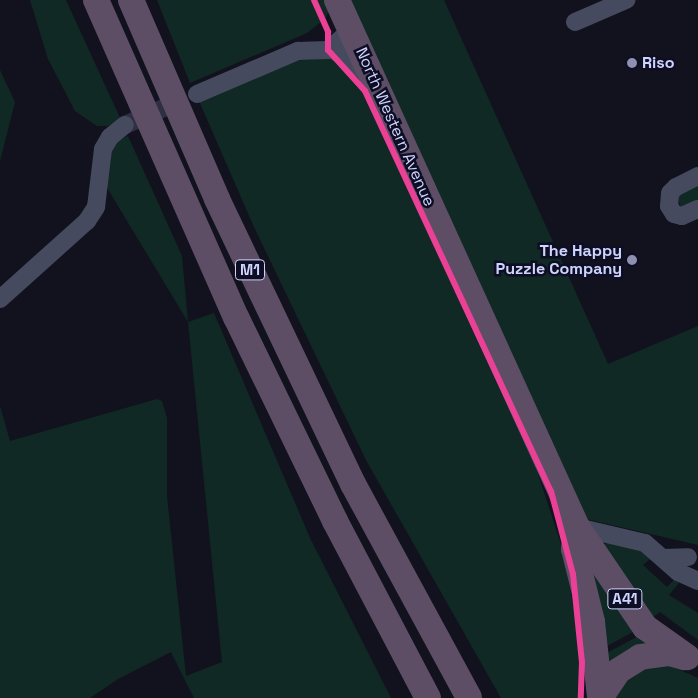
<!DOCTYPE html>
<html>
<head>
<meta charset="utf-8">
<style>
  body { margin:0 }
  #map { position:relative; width:698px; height:698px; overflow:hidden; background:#12121e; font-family:"Space Grotesk",sans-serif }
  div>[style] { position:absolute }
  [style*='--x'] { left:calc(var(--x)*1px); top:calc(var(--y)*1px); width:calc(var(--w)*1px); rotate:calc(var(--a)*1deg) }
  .green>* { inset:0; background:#102924 }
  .minor-tunnel>* { height:18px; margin-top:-9px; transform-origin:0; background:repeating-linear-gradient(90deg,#2e2f40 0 18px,transparent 0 27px) }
  .minor>* { height:18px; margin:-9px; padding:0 9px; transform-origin:9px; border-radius:9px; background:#464a5f }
  .highway>* { height:26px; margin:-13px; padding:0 13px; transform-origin:13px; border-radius:13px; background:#5d4e66 }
  .cycleway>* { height:6px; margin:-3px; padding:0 3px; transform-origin:3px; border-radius:3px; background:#ea4096 }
  .dots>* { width:14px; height:14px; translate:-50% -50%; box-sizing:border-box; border:2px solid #0d0e23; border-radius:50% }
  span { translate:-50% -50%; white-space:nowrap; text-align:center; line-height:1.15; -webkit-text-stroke:5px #0d0e23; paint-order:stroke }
  .shield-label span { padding:1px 4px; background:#0d0e23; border:1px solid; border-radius:4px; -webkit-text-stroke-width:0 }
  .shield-label { font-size:15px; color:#cfd4ff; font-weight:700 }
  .poi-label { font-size:16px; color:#cfd4ff; font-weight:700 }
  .left { translate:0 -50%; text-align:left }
  .right { translate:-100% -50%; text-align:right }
  .street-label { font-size:16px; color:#cfd4ff }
</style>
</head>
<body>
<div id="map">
  <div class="green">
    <div style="clip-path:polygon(30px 0,66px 0,121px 120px,108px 126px,97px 126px,75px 111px,48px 59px)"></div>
    <div style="clip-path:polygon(157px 0,326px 0,330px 8px,325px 19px,307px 33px,190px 83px)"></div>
    <div style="clip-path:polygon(350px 0,444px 0,608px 364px,698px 326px,698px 545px,586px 519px)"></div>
    <div style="clip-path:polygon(333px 58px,358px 81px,535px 465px,560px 541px,576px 618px,582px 698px,501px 698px,366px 460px,254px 227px,199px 101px,288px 61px)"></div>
    <div style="clip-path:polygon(0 70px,15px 102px,0 161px)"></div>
    <div style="clip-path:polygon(128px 136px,182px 256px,188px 322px,214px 313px,310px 538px,391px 698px,194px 698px,171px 652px,118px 679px,90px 698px,0 698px,0 406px,10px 441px,157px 399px,162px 401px,167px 418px,167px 496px,186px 676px,222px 662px,188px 322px,106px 186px,106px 162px,117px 141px)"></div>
    <div style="clip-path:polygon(698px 183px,698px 204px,681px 208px,677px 196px)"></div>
    <div style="clip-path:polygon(608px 541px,648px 553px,652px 557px,643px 565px,667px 587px,675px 579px,679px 583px,669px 595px,698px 613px,698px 640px,660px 612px,649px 620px,602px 547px)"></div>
    <div style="clip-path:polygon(585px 548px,633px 632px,605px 647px)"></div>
    <div style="clip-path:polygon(642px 634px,651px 644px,611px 664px,605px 654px)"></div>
    <div style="clip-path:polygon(657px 666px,671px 666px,698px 678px,698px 698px,613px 698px,620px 686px,643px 669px)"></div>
  </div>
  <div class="minor-tunnel">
    <div style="--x:125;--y:125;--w:64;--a:-23.8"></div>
  </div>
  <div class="minor">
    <div style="--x:575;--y:22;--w:56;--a:-23.3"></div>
    <div style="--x:331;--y:48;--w:47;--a:35.4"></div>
    <div style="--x:197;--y:94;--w:110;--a:-23.1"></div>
    <div style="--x:298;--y:51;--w:30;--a:-2"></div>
    <div style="--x:328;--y:50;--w:30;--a:-41"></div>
    <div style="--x:698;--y:176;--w:25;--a:153"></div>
    <div style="--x:676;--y:187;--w:8;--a:135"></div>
    <div style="--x:670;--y:193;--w:13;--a:94"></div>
    <div style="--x:669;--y:206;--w:9;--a:58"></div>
    <div style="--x:674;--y:214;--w:8;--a:14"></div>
    <div style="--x:682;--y:216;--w:17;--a:-24"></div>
    <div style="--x:0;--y:299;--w:117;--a:-41.9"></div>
    <div style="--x:87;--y:221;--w:17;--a:-57"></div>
    <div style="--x:96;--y:207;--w:58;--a:-83.1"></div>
    <div style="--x:103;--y:149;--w:14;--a:-60"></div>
    <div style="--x:110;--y:137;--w:19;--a:-39"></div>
    <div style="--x:577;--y:527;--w:70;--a:13.2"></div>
    <div style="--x:645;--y:543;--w:44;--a:41.3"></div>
    <div style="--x:678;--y:572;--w:22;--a:24"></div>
    <div style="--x:663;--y:558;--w:25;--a:-2"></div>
  </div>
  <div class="highway">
    <div style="--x:96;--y:0;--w:347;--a:66.2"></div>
    <div style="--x:236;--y:317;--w:227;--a:64.1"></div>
    <div style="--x:335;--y:521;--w:200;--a:62.3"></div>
    <div style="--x:131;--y:0;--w:217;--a:66.6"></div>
    <div style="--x:217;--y:199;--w:316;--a:64.5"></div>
    <div style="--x:353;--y:484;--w:243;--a:61.5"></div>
    <div style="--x:337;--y:0;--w:579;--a:65.52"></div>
    <div style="--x:577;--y:527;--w:121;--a:55.8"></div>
    <div style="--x:645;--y:627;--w:52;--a:35.5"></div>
    <div style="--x:577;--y:527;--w:22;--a:98"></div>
    <div style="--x:574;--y:549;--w:75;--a:76.1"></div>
    <div style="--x:592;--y:622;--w:75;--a:83.9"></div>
    <div style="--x:600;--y:698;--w:32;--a:-56"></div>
    <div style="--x:618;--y:671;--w:26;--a:-32"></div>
    <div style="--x:640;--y:657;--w:30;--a:-8"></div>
    <div style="--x:670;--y:653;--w:15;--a:16"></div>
  </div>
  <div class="cycleway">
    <div style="--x:314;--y:0;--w:35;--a:66"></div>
    <div style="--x:328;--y:32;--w:18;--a:90"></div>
    <div style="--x:328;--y:50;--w:55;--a:47.9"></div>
    <div style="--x:365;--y:91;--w:441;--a:65.1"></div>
    <div style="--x:551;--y:491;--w:86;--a:75.2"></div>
    <div style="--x:573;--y:574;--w:88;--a:84.2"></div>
    <div style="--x:582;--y:662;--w:36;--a:92"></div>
  </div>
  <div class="dots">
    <div style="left:632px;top:63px;background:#8d90b0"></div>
    <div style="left:632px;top:260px;background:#8d90b0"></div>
  </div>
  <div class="shield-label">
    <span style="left:250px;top:270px">M1</span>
    <span style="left:625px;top:599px">A41</span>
  </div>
  <div class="poi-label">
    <span class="left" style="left:642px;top:63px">Riso</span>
    <span class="right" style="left:622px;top:260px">The Happy<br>Puzzle Company</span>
  </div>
  <div class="street-label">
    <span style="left:395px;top:127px;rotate:66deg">North Western Avenue</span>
  </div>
</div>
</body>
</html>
